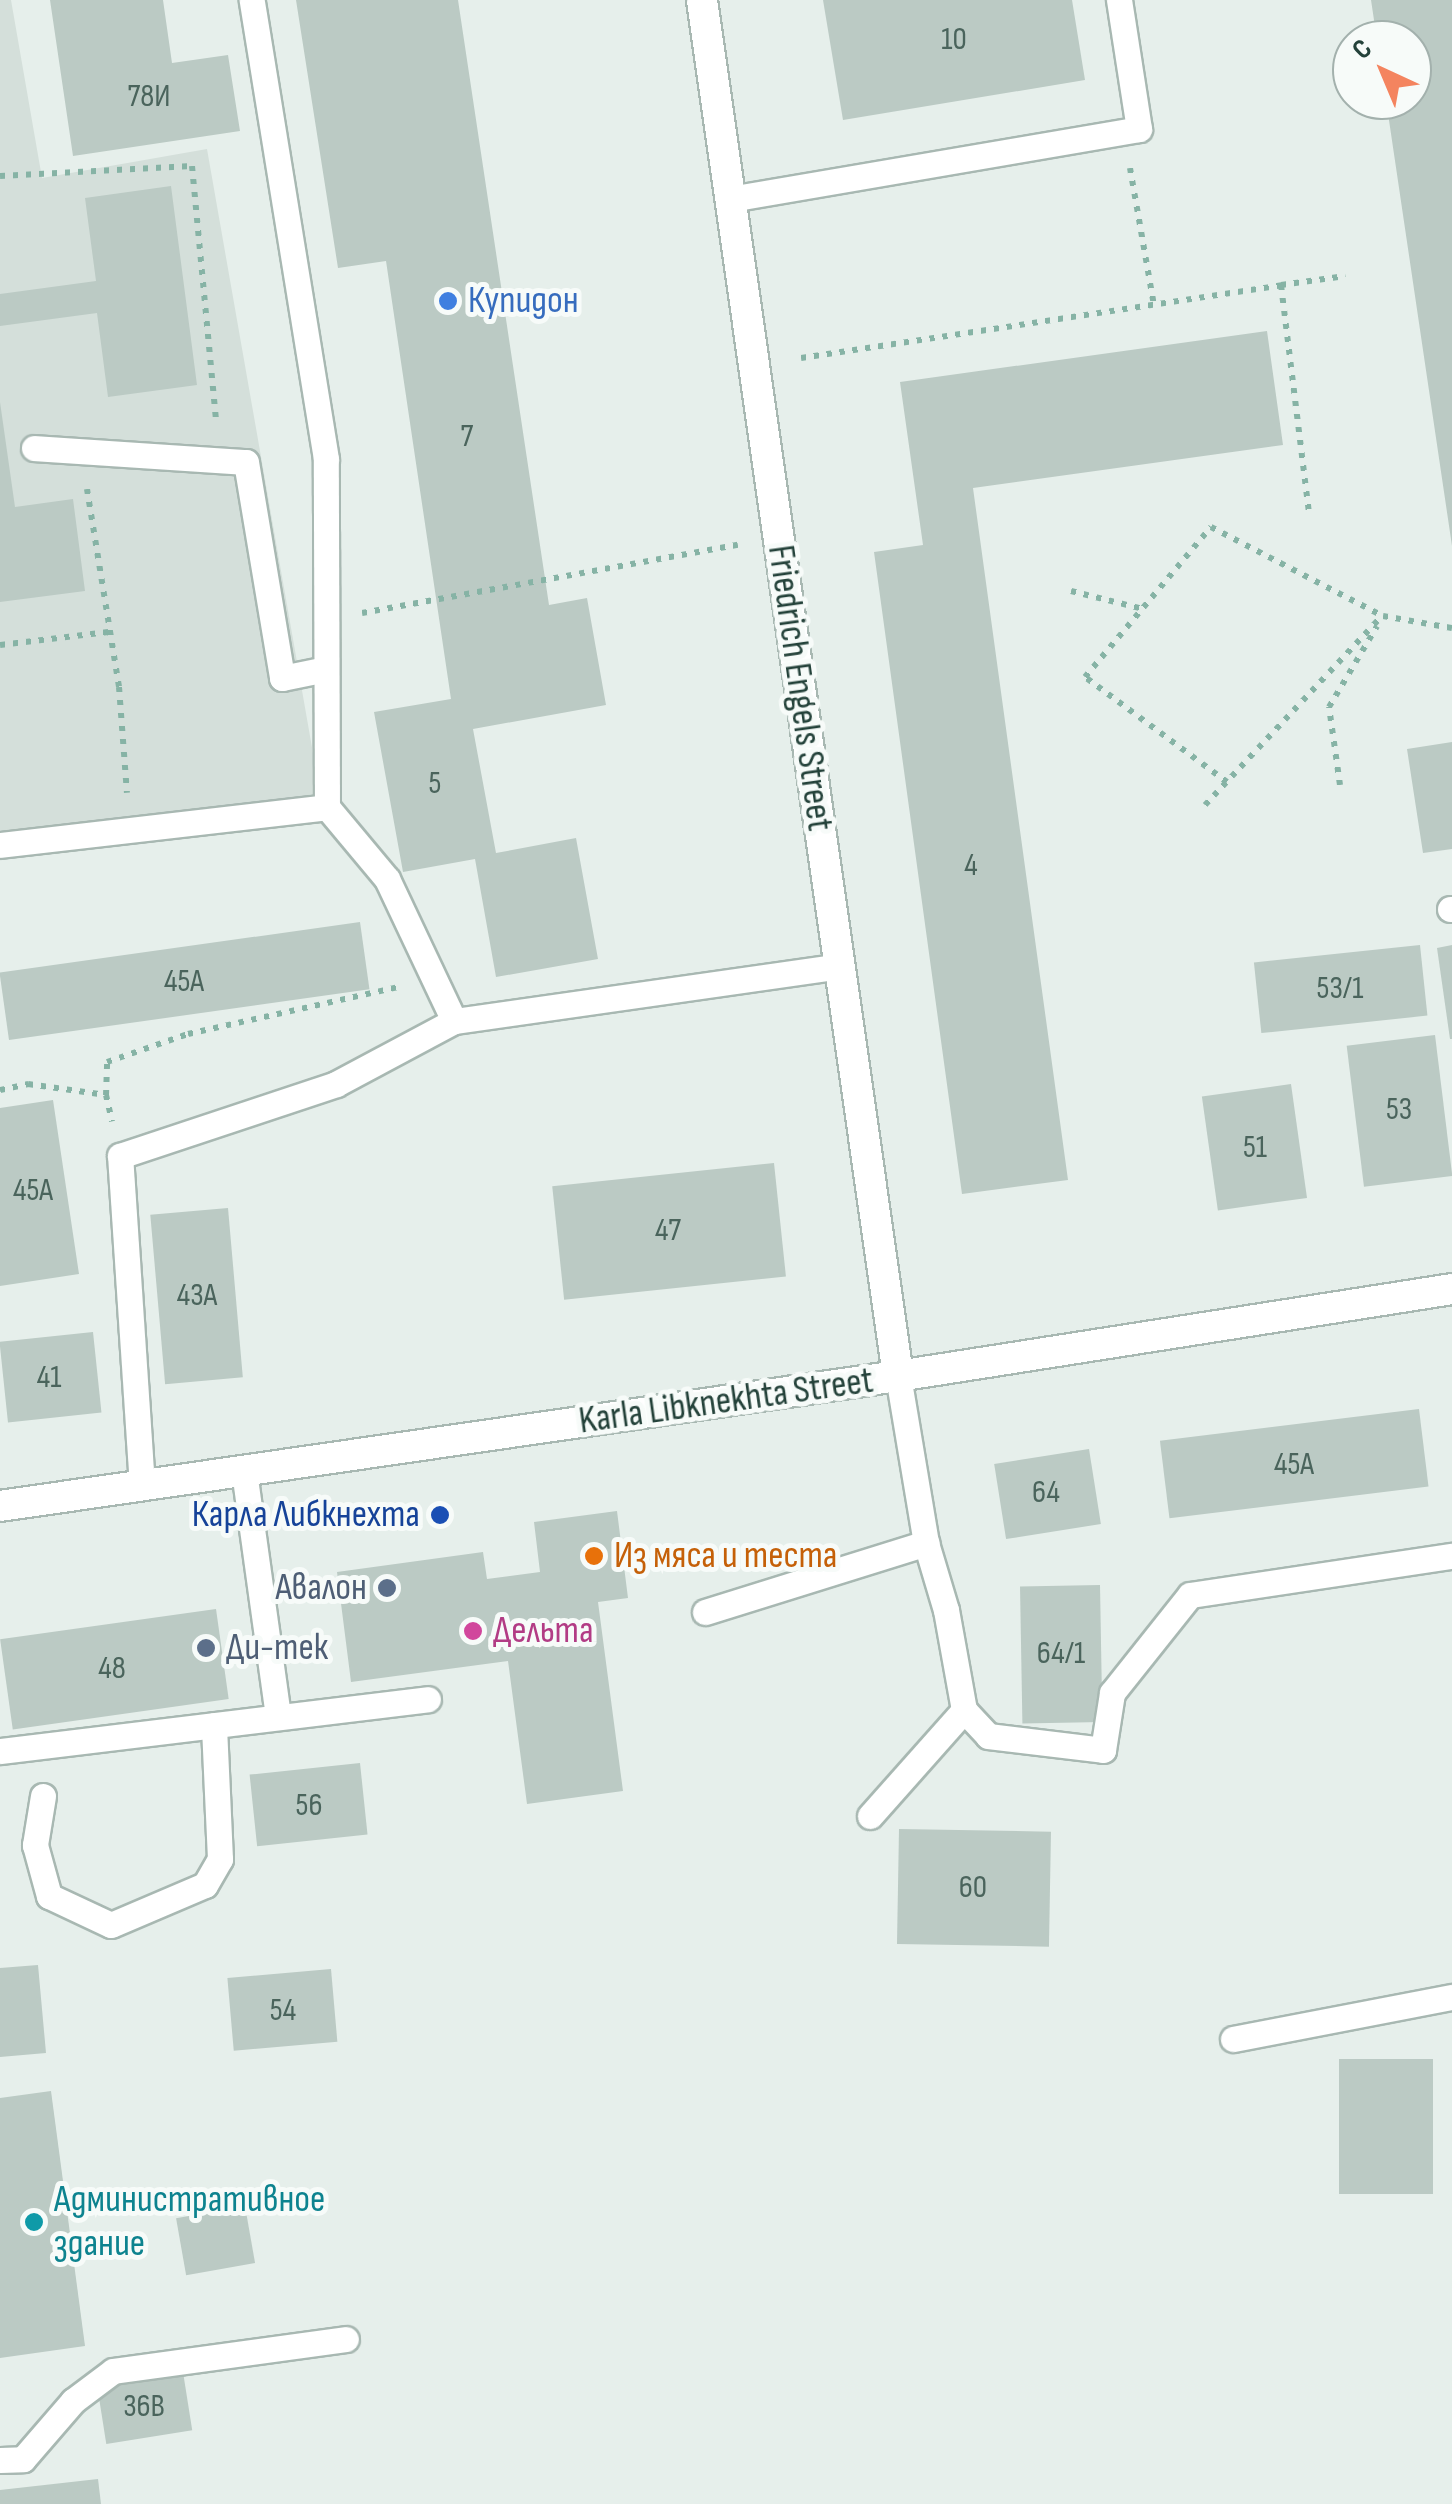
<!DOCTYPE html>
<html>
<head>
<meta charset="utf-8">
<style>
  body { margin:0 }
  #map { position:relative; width:1452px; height:2504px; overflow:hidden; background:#e6efeb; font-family:"Sofia Sans Condensed",sans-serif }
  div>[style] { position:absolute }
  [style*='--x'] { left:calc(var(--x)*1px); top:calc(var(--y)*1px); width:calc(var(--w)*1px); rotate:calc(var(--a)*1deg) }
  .built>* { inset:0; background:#d4dfda }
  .building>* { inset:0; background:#bbcac4; transform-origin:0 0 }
  .path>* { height:6px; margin-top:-3px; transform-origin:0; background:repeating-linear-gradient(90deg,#86b3a5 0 5px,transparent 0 13px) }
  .roads { filter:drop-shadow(2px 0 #a8b8b2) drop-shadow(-2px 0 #a8b8b2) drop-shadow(0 2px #a8b8b2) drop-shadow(0 -2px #a8b8b2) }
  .service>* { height:25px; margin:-12.5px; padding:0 12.5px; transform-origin:12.5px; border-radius:12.5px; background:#fff }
  .tertiary>* { height:30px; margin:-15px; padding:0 15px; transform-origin:15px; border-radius:15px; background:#fff }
  .secondary>* { height:30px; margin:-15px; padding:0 15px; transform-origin:15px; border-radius:15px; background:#fff }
  .dots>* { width:28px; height:28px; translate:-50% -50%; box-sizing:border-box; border:5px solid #f7fbf9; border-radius:50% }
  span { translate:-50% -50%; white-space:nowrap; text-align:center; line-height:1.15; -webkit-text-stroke:10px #f7fbf9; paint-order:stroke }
  .number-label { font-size:32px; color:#4a645c }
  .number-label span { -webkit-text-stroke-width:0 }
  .shop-label { font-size:38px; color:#366cbe }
  .left { translate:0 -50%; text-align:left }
  .street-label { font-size:38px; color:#24423a }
  .transit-label { font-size:38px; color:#164399 }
  .right { translate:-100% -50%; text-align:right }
  .food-label { font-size:38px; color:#c56008 }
  .service-label { font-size:38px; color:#4e5e75 }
  .hotel-label { font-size:38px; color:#b23c85 }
  .culture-label { font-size:38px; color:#0d838f }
  .north { position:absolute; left:1332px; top:20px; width:100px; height:100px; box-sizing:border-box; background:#f7fbf9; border:2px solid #a3b1ad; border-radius:50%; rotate:316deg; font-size:28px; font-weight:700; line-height:40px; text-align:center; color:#24423a }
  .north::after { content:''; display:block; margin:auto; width:35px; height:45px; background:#f4845f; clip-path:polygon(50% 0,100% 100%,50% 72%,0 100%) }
</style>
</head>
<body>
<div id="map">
  <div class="built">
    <div style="clip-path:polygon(0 0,11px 0,42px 178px,207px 149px,320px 793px,0 849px)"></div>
  </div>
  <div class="building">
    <div style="clip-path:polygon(50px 0,163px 0,172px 63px,228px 55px,240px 131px,73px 156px)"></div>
    <div style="clip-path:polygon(296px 0,458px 0,549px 605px,587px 598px,606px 705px,473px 729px,496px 853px,576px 838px,598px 959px,496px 977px,475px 859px,403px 872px,374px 712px,451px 699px,386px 261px,338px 268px)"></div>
    <div style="clip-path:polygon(823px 0,1072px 0,1085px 80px,843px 120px)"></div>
    <div style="clip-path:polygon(1371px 0,1452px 0,1452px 546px,1386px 100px,1412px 100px,1412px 40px,1377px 40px)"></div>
    <div style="clip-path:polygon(171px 186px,197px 385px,108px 397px,97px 313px,0 326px,0 294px,96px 281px,85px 198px)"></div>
    <div style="clip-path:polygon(1267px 331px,1283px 445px,973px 488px,1068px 1180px,962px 1194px,874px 552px,923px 545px,900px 382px)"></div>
    <div style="clip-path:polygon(0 402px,15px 507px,73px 499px,85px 591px,0 602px)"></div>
    <div style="clip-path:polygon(1452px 742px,1452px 849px,1423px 853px,1407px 749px)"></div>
    <div style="left:360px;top:922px;width:68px;height:364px;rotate:82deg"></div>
    <div style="left:1420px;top:945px;width:71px;height:167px;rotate:84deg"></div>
    <div style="clip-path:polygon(1452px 945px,1452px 1039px,1450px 1039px,1437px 948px)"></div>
    <div style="left:1435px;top:1035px;width:142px;height:89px;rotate:83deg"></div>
    <div style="left:1291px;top:1084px;width:115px;height:90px;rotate:82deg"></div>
    <div style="clip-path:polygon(53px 1100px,79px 1274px,0 1286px,0 1108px)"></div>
    <div style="left:774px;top:1163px;width:114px;height:223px;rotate:84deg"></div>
    <div style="left:228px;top:1208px;width:170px;height:78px;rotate:85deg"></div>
    <div style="left:93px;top:1332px;width:81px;height:94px;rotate:84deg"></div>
    <div style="left:1419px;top:1409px;width:78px;height:261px;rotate:83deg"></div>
    <div style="left:1089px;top:1449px;width:76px;height:96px;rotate:81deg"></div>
    <div style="clip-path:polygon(617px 1511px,628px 1598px,598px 1602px,623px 1791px,527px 1804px,508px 1661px,351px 1682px,337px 1572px,483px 1552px,487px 1579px,540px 1572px,534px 1522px)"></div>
    <div style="left:1100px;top:1585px;width:137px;height:80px;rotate:89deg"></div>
    <div style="left:216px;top:1609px;width:91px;height:218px;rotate:82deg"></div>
    <div style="left:360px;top:1763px;width:72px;height:111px;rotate:84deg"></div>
    <div style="left:899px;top:1829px;width:152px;height:115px;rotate:1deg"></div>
    <div style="clip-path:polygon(38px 1965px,46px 2053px,0 2057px,0 1968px)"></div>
    <div style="left:331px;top:1969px;width:73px;height:104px;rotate:85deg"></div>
    <div style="left:1433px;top:2059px;width:135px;height:94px;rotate:90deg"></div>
    <div style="clip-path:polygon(51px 2091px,85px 2346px,0 2358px,0 2098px)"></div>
    <div style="left:245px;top:2206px;width:58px;height:70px;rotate:80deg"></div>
    <div style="left:183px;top:2372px;width:59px;height:87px;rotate:81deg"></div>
    <div style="clip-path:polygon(98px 2479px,101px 2504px,0 2504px,0 2490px)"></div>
  </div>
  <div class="path">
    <div style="--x:1130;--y:168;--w:139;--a:80.1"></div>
    <div style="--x:0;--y:176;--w:192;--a:-3"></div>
    <div style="--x:192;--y:166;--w:257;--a:84.6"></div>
    <div style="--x:1281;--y:285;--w:65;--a:-8"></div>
    <div style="--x:801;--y:358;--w:486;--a:-8.6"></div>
    <div style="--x:1281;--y:285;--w:229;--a:83"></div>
    <div style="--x:87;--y:489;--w:201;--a:80.8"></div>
    <div style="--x:119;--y:687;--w:106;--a:85.7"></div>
    <div style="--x:1071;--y:591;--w:74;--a:14"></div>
    <div style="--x:362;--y:613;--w:382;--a:-10.3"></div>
    <div style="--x:0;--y:645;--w:109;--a:-6.9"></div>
    <div style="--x:1227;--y:782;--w:177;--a:-143.5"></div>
    <div style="--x:1085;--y:677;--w:196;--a:-50"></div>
    <div style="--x:1211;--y:527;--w:194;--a:27.4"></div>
    <div style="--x:1383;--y:616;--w:70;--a:9.9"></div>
    <div style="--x:1340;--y:785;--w:79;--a:-98"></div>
    <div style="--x:1329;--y:707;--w:94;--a:-59.3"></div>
    <div style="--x:1205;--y:805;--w:259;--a:-46.9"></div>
    <div style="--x:0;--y:1090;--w:29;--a:-12"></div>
    <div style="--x:28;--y:1084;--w:79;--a:8"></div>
    <div style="--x:106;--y:1095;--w:27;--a:77"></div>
    <div style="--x:106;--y:1095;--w:33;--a:-88"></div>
    <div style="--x:107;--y:1062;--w:86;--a:-19.1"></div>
    <div style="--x:188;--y:1034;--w:215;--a:-12.6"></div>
  </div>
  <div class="roads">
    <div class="service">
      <div style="--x:730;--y:199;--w:415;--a:-9.7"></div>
      <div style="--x:1139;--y:129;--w:131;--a:-98.8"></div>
      <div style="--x:34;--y:448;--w:212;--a:3.8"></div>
      <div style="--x:246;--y:462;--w:219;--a:80.5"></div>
      <div style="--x:282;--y:678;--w:45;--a:-11.6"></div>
      <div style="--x:327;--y:807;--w:94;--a:50.2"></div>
      <div style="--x:387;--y:879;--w:157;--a:64.7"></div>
      <div style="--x:0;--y:845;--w:329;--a:-6.6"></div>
      <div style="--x:327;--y:807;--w:348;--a:-90.2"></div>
      <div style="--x:326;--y:459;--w:465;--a:-99.2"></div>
      <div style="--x:1450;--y:909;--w:2;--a:0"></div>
      <div style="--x:244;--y:1471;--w:248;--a:82.1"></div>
      <div style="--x:142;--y:1486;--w:331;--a:-93.8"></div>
      <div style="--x:120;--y:1156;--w:228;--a:-18.4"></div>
      <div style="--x:336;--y:1084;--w:134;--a:-28.1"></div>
      <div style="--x:454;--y:1021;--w:390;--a:-8.1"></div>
      <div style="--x:926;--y:1543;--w:70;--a:73.4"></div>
      <div style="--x:946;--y:1610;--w:102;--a:79.8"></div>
      <div style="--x:964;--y:1710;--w:35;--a:47"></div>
      <div style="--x:988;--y:1736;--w:116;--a:6.9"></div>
      <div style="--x:1103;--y:1750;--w:58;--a:-81"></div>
      <div style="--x:1112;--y:1693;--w:125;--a:-51.5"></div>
      <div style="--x:1190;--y:1595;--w:265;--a:-8.5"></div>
      <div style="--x:705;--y:1612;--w:232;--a:-17.3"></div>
      <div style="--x:926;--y:1543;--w:169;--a:-99.5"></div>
      <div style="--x:0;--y:1751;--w:431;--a:-6.9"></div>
      <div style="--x:43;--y:1796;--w:50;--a:99.3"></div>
      <div style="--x:35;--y:1845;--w:53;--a:74.6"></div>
      <div style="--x:49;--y:1896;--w:68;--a:25.1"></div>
      <div style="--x:111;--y:1925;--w:102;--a:-23.1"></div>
      <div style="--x:205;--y:1885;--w:30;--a:-60"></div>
      <div style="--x:220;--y:1859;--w:134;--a:-92.6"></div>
      <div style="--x:870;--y:1816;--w:142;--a:-48.4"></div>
      <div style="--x:1233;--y:2039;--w:223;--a:-10.9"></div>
      <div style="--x:0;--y:2460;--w:23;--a:-2"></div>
      <div style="--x:23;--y:2459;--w:77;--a:-49.2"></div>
      <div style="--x:73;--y:2401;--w:50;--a:-36.9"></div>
      <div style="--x:113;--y:2371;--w:235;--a:-7.8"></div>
    </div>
    <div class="tertiary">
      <div style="--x:702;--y:0;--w:1390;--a:81.89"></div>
    </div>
    <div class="secondary">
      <div style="--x:0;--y:1506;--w:907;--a:-8.24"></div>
      <div style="--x:898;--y:1376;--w:561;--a:-8.92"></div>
    </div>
  </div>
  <div class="dots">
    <div style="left:448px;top:301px;background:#3f7fe0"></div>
    <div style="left:440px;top:1515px;background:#1a4fb4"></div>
    <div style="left:594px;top:1556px;background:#e8710a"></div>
    <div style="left:387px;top:1588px;background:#5c6f8a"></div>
    <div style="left:473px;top:1631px;background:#d1479c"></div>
    <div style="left:206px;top:1648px;background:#5c6f8a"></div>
    <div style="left:34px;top:2222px;background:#0f9aa8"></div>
  </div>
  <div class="number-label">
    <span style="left:954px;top:40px">10</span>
    <span style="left:149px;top:97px">78И</span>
    <span style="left:467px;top:437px">7</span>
    <span style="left:435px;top:784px">5</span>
    <span style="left:971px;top:866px">4</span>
    <span style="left:184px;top:982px">45А</span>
    <span style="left:1340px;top:989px">53/1</span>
    <span style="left:1399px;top:1110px">53</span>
    <span style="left:1255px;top:1148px">51</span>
    <span style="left:33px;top:1191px">45А</span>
    <span style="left:668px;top:1231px">47</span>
    <span style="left:197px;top:1296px">43А</span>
    <span style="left:49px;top:1378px">41</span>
    <span style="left:1294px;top:1465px">45А</span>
    <span style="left:1046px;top:1493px">64</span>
    <span style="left:1061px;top:1654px">64/1</span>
    <span style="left:112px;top:1669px">48</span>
    <span style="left:309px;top:1806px">56</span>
    <span style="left:973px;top:1888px">60</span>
    <span style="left:283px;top:2011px">54</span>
    <span style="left:144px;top:2407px">36В</span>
  </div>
  <div class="shop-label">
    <span class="left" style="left:468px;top:301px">Купидон</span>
  </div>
  <div class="street-label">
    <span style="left:800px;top:688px;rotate:82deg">Friedrich Engels Street</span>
    <span style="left:726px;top:1401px;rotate:-8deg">Karla Libknekhta Street</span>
  </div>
  <div class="transit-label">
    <span class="right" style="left:420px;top:1515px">Карла Либкнехта</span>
  </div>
  <div class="food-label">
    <span class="left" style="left:614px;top:1556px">Из мяса и теста</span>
  </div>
  <div class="service-label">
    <span class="right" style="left:367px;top:1588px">Авалон</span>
    <span class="left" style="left:226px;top:1648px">Ди-тек</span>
  </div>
  <div class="hotel-label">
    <span class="left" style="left:493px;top:1631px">Дельта</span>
  </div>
  <div class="culture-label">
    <span class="left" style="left:54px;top:2222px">Административное<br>здание</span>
  </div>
  <div class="north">С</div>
</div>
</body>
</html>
